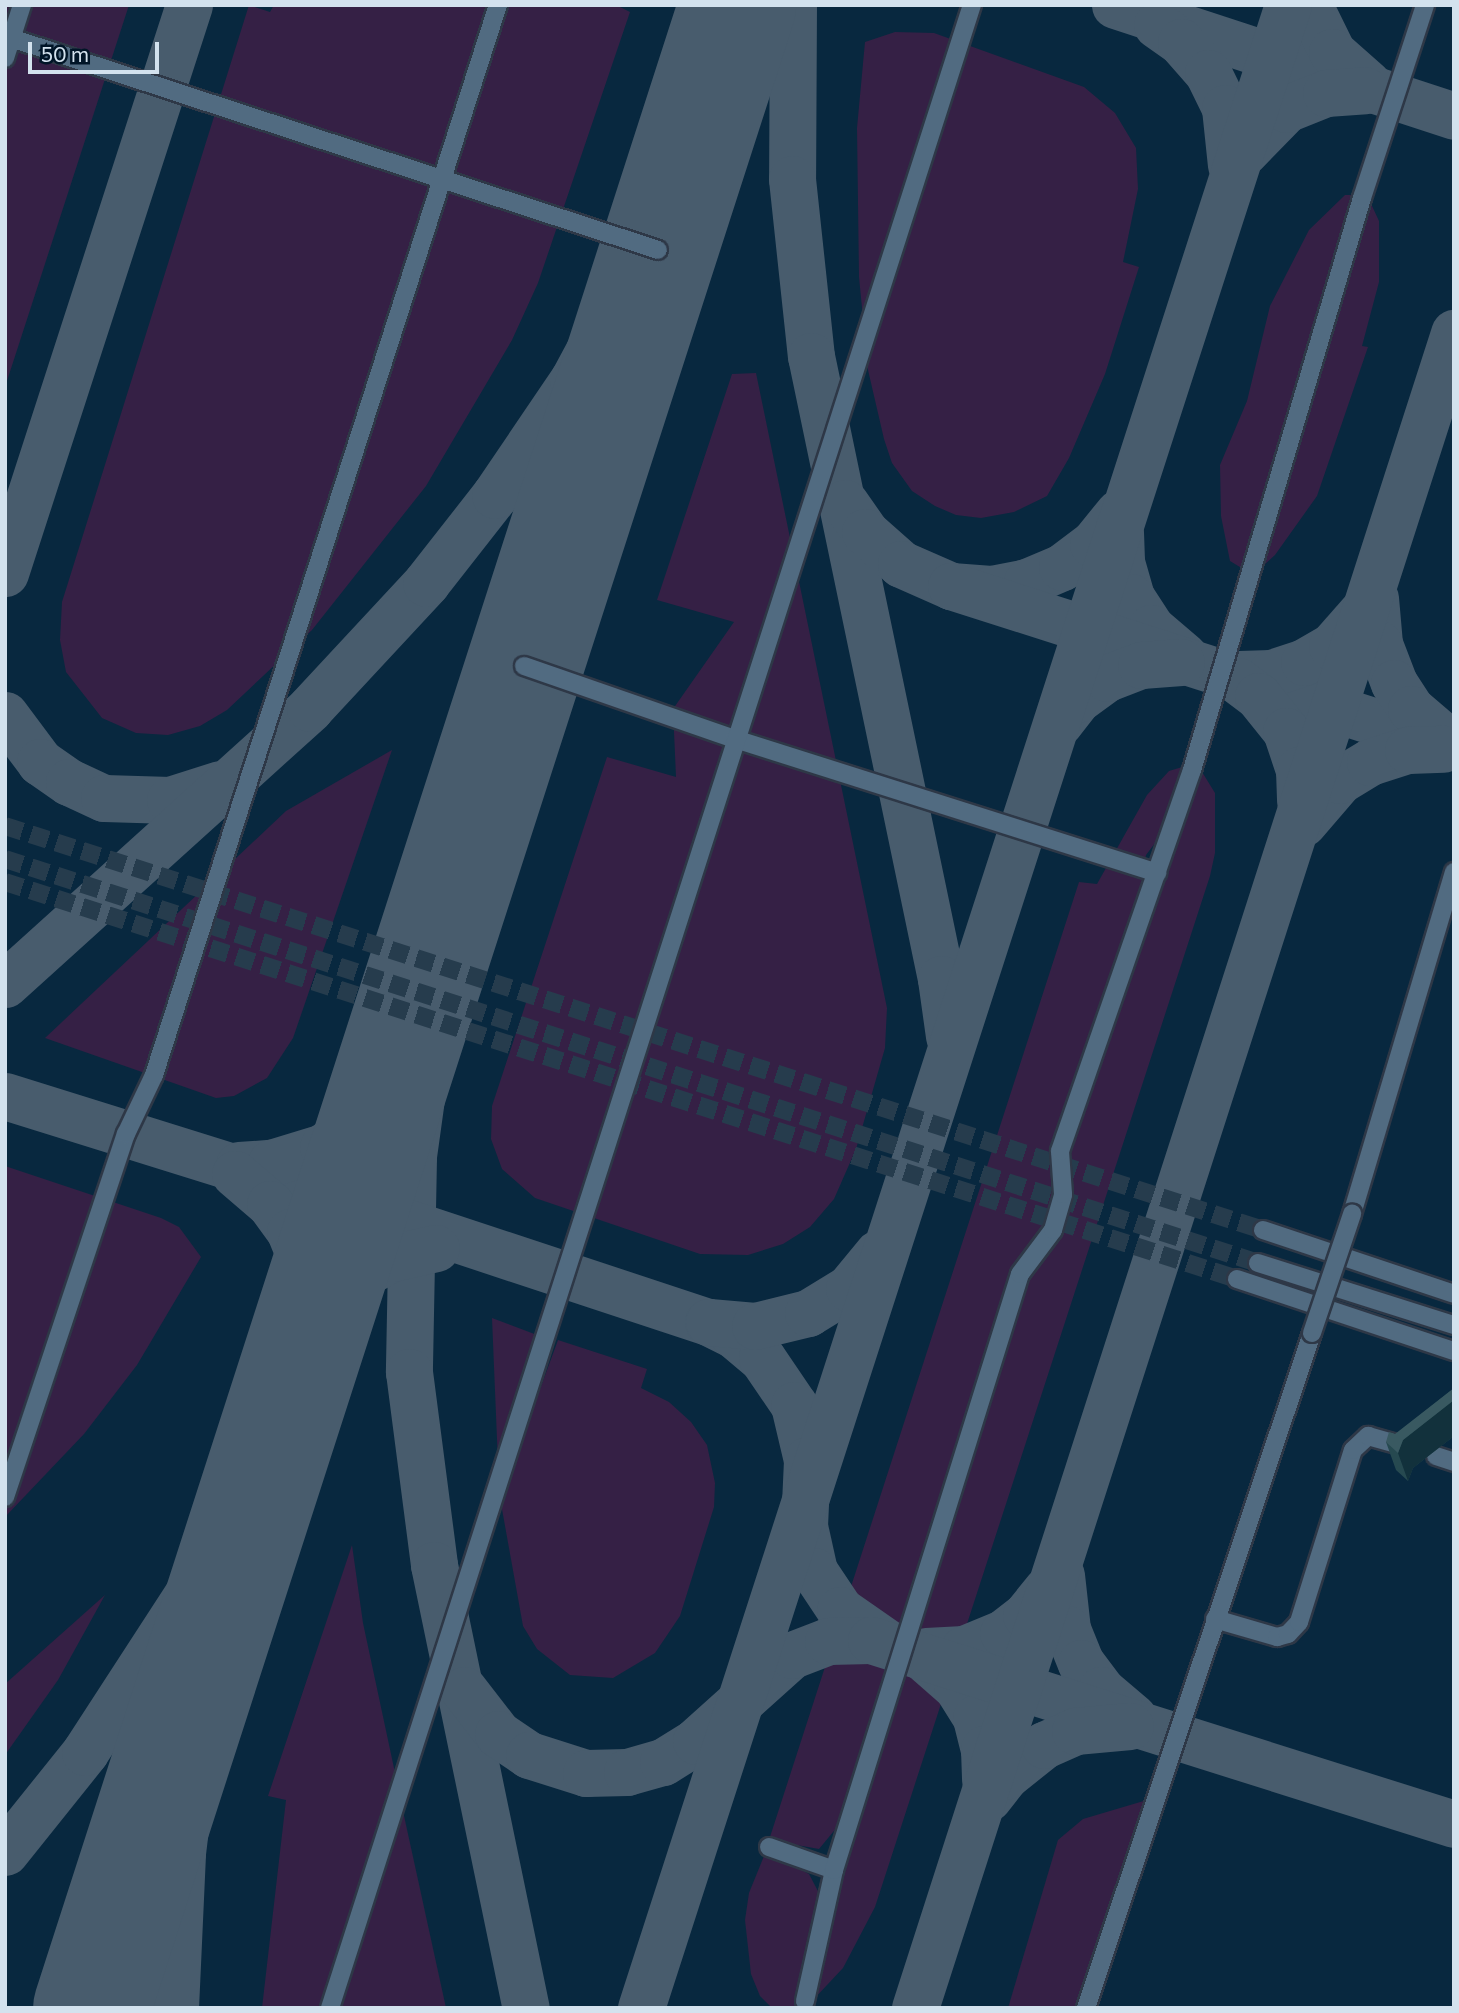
<!DOCTYPE html>
<html>
<head>
<meta charset="utf-8">
<style>
  body { margin:0 }
  #map { position:relative; width:1459px; height:2013px; overflow:hidden; background:#071f31; font-family:Commissioner,sans-serif }
  div>[style] { position:absolute }
  [style*='--x'] { left:calc(var(--x)*1px); top:calc(var(--y)*1px); width:calc(var(--w)*1px); rotate:calc(var(--a)*1deg) }
  .built>* { inset:0; background:#08283f; transform-origin:0 0 }
  .green>* { inset:0; background:#352045 }
  .taxiway>* { height:47px; margin:-23.5px; padding:0 23.5px; transform-origin:23.5px; border-radius:23.5px; background:#485c6d }
  .runway>* { height:117px; margin:-58.5px; padding:0 58.5px; transform-origin:58.5px; border-radius:58.5px; background:#485c6d }
  .minor-tunnel>* { height:18px; margin-top:-9px; transform-origin:0; background:repeating-linear-gradient(90deg,#263c4d 0 18px,transparent 0 27px) }
  .roads { filter:drop-shadow(2px 0 #2e3847) drop-shadow(-2px 0 #2e3847) drop-shadow(0 2px #2e3847) drop-shadow(0 -2px #2e3847) }
  .minor>* { height:18px; margin:-9px; padding:0 9px; transform-origin:9px; border-radius:9px; background:#516b81 }
  .bridges { filter:drop-shadow(2px 0 #2e3847) drop-shadow(-2px 0 #2e3847) drop-shadow(0 2px #2e3847) drop-shadow(0 -2px #2e3847) }
  .minor-bridge>* { height:18px; margin:-9px; padding:0 9px; transform-origin:9px; border-radius:9px; background:#516b81 }
  .wall>* { inset:0; background:#264950 }
  .shaded-wall>* { inset:0; background:#12313c }
  .building>* { inset:0; background:#395961 }
  span { translate:-50% -50%; white-space:nowrap; text-align:center; line-height:1.15; -webkit-text-stroke:6px #001527; paint-order:stroke }
  .frame { position:absolute; inset:0; border:7px solid #d3e2ee; pointer-events:none }
  .scale { position:absolute; left:28px; top:42px; width:131px; height:32px; box-sizing:border-box; border:4px solid #d3e2ee; border-top:0; padding-left:9px; font-size:21px; line-height:24px; white-space:nowrap; color:#d3e2ee; -webkit-text-stroke:5px #001527; paint-order:stroke }
</style>
</head>
<body>
<div id="map">
  <div class="built">
    <div style="left:5px;top:5px;width:1449px;height:2003px"></div>
  </div>
  <div class="green">
    <div style="clip-path:polygon(5px 5px,129px 5px,5px 387px)"></div>
    <div style="clip-path:polygon(249px 5px,270px 12px,274px 5px,616px 5px,630px 12px,538px 283px,512px 340px,426px 486px,312px 630px,227px 710px,200px 726px,168px 735px,136px 733px,102px 718px,66px 672px,60px 640px,62px 602px)"></div>
    <div style="clip-path:polygon(895px 32px,934px 33px,1084px 87px,1115px 113px,1136px 148px,1138px 189px,1123px 262px,1139px 267px,1105px 374px,1069px 458px,1047px 496px,1014px 512px,981px 518px,956px 515px,935px 506px,912px 491px,892px 463px,884px 439px,868px 370px,859px 277px,857px 128px,865px 42px)"></div>
    <div style="clip-path:polygon(1345px 195px,1367px 195px,1379px 221px,1379px 282px,1362px 346px,1368px 347px,1317px 496px,1275px 555px,1253px 575px,1230px 561px,1221px 516px,1220px 465px,1247px 401px,1270px 306px,1309px 230px)"></div>
    <div style="clip-path:polygon(756px 373px,887px 1008px,885px 1048px,856px 1149px,834px 1199px,810px 1227px,783px 1244px,748px 1255px,700px 1254px,535px 1198px,502px 1169px,491px 1139px,492px 1106px,607px 757px,676px 777px,673px 709px,734px 622px,657px 600px,732px 374px)"></div>
    <div style="clip-path:polygon(392px 750px,293px 1038px,267px 1078px,234px 1096px,216px 1098px,45px 1038px,286px 811px)"></div>
    <div style="clip-path:polygon(1189px 765px,1168px 826px,1146px 855px,1136px 921px,1051px 1153px,1054px 1201px,1039px 1240px,1009px 1277px,838px 1826px,819px 1849px,769px 1840px,1079px 882px,1097px 884px,1147px 795px,1169px 771px)"></div>
    <div style="clip-path:polygon(1199px 767px,1215px 793px,1215px 853px,1210px 876px,875px 1907px,843px 1968px,813px 2000px,878px 1739px,1028px 1275px,1050px 1251px,1069px 1208px,1072px 1187px,1067px 1148px)"></div>
    <div style="clip-path:polygon(5px 1166px,161px 1218px,179px 1227px,201px 1257px,137px 1365px,84px 1434px,5px 1517px)"></div>
    <div style="clip-path:polygon(492px 1318px,537px 1335px,498px 1463px)"></div>
    <div style="clip-path:polygon(558px 1340px,647px 1369px,641px 1388px,669px 1402px,691px 1422px,707px 1445px,715px 1483px,714px 1507px,680px 1616px,655px 1653px,613px 1678px,570px 1675px,537px 1649px,523px 1626px,500px 1498px)"></div>
    <div style="clip-path:polygon(352px 1545px,363px 1623px,397px 1782px,324px 2008px,262px 2008px,286px 1800px,268px 1796px)"></div>
    <div style="clip-path:polygon(105px 1595px,58px 1680px,5px 1755px,5px 1684px)"></div>
    <div style="clip-path:polygon(1147px 1800px,1077px 2008px,1008px 2008px,1058px 1840px,1083px 1819px)"></div>
    <div style="clip-path:polygon(401px 1802px,446px 2008px,336px 2008px)"></div>
    <div style="clip-path:polygon(766px 1851px,809px 1874px,820px 1895px,796px 2007px,772px 2008px,760px 1996px,751px 1974px,745px 1920px,749px 1893px)"></div>
  </div>
  <div class="taxiway">
    <div style="--x:793;--y:5;--w:174;--a:90.3"></div>
    <div style="--x:792;--y:179;--w:178;--a:83.9"></div>
    <div style="--x:811;--y:356;--w:636;--a:78.21"></div>
    <div style="--x:941;--y:979;--w:58;--a:82"></div>
    <div style="--x:1115;--y:5;--w:357;--a:18.1"></div>
    <div style="--x:1309;--y:5;--w:52;--a:63.9"></div>
    <div style="--x:1332;--y:52;--w:48;--a:41.6"></div>
    <div style="--x:1157;--y:25;--w:29;--a:35"></div>
    <div style="--x:1181;--y:42;--w:41;--a:48.9"></div>
    <div style="--x:1208;--y:73;--w:39;--a:64"></div>
    <div style="--x:1225;--y:108;--w:57;--a:84"></div>
    <div style="--x:720;--y:60;--w:60;--a:-65.6"></div>
    <div style="--x:1244;--y:152;--w:60;--a:-45.7"></div>
    <div style="--x:1286;--y:109;--w:43;--a:-21.8"></div>
    <div style="--x:1326;--y:93;--w:39;--a:-4"></div>
    <div style="--x:845;--y:503;--w:35;--a:55"></div>
    <div style="--x:865;--y:532;--w:48;--a:41.6"></div>
    <div style="--x:901;--y:564;--w:55;--a:23.7"></div>
    <div style="--x:951;--y:586;--w:40;--a:4.3"></div>
    <div style="--x:991;--y:589;--w:37;--a:-11"></div>
    <div style="--x:1027;--y:582;--w:38;--a:-23"></div>
    <div style="--x:1062;--y:567;--w:39;--a:-37"></div>
    <div style="--x:1093;--y:544;--w:40;--a:-51"></div>
    <div style="--x:1120;--y:532;--w:30;--a:88"></div>
    <div style="--x:1121;--y:562;--w:36;--a:74"></div>
    <div style="--x:1131;--y:597;--w:37;--a:57"></div>
    <div style="--x:1151;--y:628;--w:43;--a:40.3"></div>
    <div style="--x:5;--y:573;--w:597;--a:-72.05"></div>
    <div style="--x:951;--y:586;--w:528;--a:17.75"></div>
    <div style="--x:1375;--y:598;--w:46;--a:85"></div>
    <div style="--x:1379;--y:644;--w:42;--a:69"></div>
    <div style="--x:1394;--y:683;--w:31;--a:57"></div>
    <div style="--x:1411;--y:709;--w:48;--a:40.7"></div>
    <div style="--x:1239;--y:674;--w:32;--a:-2"></div>
    <div style="--x:1271;--y:673;--w:35;--a:-18"></div>
    <div style="--x:1304;--y:662;--w:32;--a:-30"></div>
    <div style="--x:1332;--y:646;--w:44;--a:-48.7"></div>
    <div style="--x:1238;--y:681;--w:25;--a:37"></div>
    <div style="--x:1258;--y:696;--w:45;--a:51.3"></div>
    <div style="--x:1286;--y:731;--w:41;--a:71.6"></div>
    <div style="--x:1299;--y:770;--w:31;--a:88"></div>
    <div style="--x:5;--y:715;--w:59;--a:53.3"></div>
    <div style="--x:40;--y:762;--w:35;--a:35"></div>
    <div style="--x:69;--y:782;--w:38;--a:25"></div>
    <div style="--x:104;--y:798;--w:66;--a:1.7"></div>
    <div style="--x:170;--y:800;--w:52;--a:-17.7"></div>
    <div style="--x:1059;--y:723;--w:31;--a:-52"></div>
    <div style="--x:1078;--y:699;--w:36;--a:-36"></div>
    <div style="--x:1107;--y:678;--w:36;--a:-21"></div>
    <div style="--x:1141;--y:665;--w:40;--a:-4.3"></div>
    <div style="--x:1303;--y:823;--w:57;--a:-49.3"></div>
    <div style="--x:1340;--y:780;--w:35;--a:-31"></div>
    <div style="--x:1370;--y:762;--w:40;--a:-18"></div>
    <div style="--x:1408;--y:750;--w:35;--a:-2"></div>
    <div style="--x:473;--y:825;--w:162;--a:102.8"></div>
    <div style="--x:437;--y:983;--w:176;--a:97.9"></div>
    <div style="--x:413;--y:1157;--w:215;--a:91.1"></div>
    <div style="--x:409;--y:1372;--w:195;--a:82.6"></div>
    <div style="--x:434;--y:1565;--w:452;--a:78.3"></div>
    <div style="--x:5;--y:984;--w:411;--a:-42.1"></div>
    <div style="--x:310;--y:708;--w:171;--a:-47.1"></div>
    <div style="--x:426;--y:583;--w:112;--a:-51.9"></div>
    <div style="--x:495;--y:495;--w:139;--a:-55.9"></div>
    <div style="--x:573;--y:380;--w:233;--a:-61.8"></div>
    <div style="--x:5;--y:1096;--w:362;--a:17.3"></div>
    <div style="--x:351;--y:1204;--w:376;--a:18.3"></div>
    <div style="--x:708;--y:1322;--w:28;--a:26"></div>
    <div style="--x:733;--y:1334;--w:38;--a:40"></div>
    <div style="--x:762;--y:1358;--w:57;--a:55.8"></div>
    <div style="--x:794;--y:1405;--w:57;--a:76.7"></div>
    <div style="--x:807;--y:1460;--w:66;--a:92.6"></div>
    <div style="--x:804;--y:1526;--w:46;--a:77.5"></div>
    <div style="--x:814;--y:1571;--w:47;--a:56.3"></div>
    <div style="--x:840;--y:1610;--w:56;--a:34.8"></div>
    <div style="--x:239;--y:1165;--w:32;--a:-4"></div>
    <div style="--x:271;--y:1163;--w:54;--a:-17.1"></div>
    <div style="--x:323;--y:1147;--w:42;--a:-36.3"></div>
    <div style="--x:357;--y:1122;--w:56;--a:-52.3"></div>
    <div style="--x:235;--y:1174;--w:46;--a:40.6"></div>
    <div style="--x:270;--y:1204;--w:34;--a:54"></div>
    <div style="--x:290;--y:1232;--w:35;--a:68"></div>
    <div style="--x:303;--y:1265;--w:53;--a:82.5"></div>
    <div style="--x:320;--y:1321;--w:65;--a:-47.5"></div>
    <div style="--x:364;--y:1273;--w:32;--a:-28"></div>
    <div style="--x:392;--y:1258;--w:45;--a:-12.8"></div>
    <div style="--x:709;--y:1322;--w:46;--a:5"></div>
    <div style="--x:755;--y:1326;--w:55;--a:-13.8"></div>
    <div style="--x:808;--y:1313;--w:48;--a:-31.4"></div>
    <div style="--x:849;--y:1288;--w:45;--a:-50.4"></div>
    <div style="--x:1061;--y:1575;--w:54;--a:83.7"></div>
    <div style="--x:1067;--y:1629;--w:37;--a:68"></div>
    <div style="--x:1081;--y:1663;--w:34;--a:53"></div>
    <div style="--x:1101;--y:1690;--w:42;--a:40.2"></div>
    <div style="--x:926;--y:1651;--w:38;--a:-3"></div>
    <div style="--x:964;--y:1649;--w:42;--a:-22.3"></div>
    <div style="--x:1003;--y:1633;--w:29;--a:-38"></div>
    <div style="--x:1026;--y:1615;--w:33;--a:-51"></div>
    <div style="--x:924;--y:1658;--w:44;--a:41.3"></div>
    <div style="--x:957;--y:1687;--w:36;--a:58"></div>
    <div style="--x:976;--y:1718;--w:32;--a:76"></div>
    <div style="--x:984;--y:1749;--w:31;--a:88"></div>
    <div style="--x:464;--y:1690;--w:56;--a:52.3"></div>
    <div style="--x:498;--y:1734;--w:37;--a:34"></div>
    <div style="--x:529;--y:1755;--w:60;--a:17.5"></div>
    <div style="--x:586;--y:1773;--w:41;--a:-1.4"></div>
    <div style="--x:627;--y:1772;--w:37;--a:-16"></div>
    <div style="--x:663;--y:1762;--w:39;--a:-32"></div>
    <div style="--x:696;--y:1741;--w:129;--a:-41.9"></div>
    <div style="--x:792;--y:1655;--w:39;--a:-21"></div>
    <div style="--x:828;--y:1641;--w:43;--a:-1.3"></div>
    <div style="--x:871;--y:1640;--w:611;--a:17.52"></div>
    <div style="--x:988;--y:1798;--w:28;--a:-52"></div>
    <div style="--x:1005;--y:1776;--w:50;--a:-38.5"></div>
    <div style="--x:1044;--y:1745;--w:34;--a:-24"></div>
    <div style="--x:1075;--y:1731;--w:55;--a:-5.2"></div>
    <div style="--x:5;--y:1852;--w:128;--a:-51.3"></div>
    <div style="--x:85;--y:1752;--w:197;--a:-57"></div>
    <div style="--x:192;--y:1587;--w:117;--a:-63"></div>
    <div style="--x:245;--y:1483;--w:234;--a:-68.5"></div>
    <div style="--x:90;--y:2008;--w:16;--a:-68"></div>
    <div style="--x:175;--y:2008;--w:155;--a:-87.4"></div>
    <div style="--x:182;--y:1853;--w:85;--a:-83.2"></div>
    <div style="--x:192;--y:1769;--w:218;--a:-78.1"></div>
    <div style="--x:641;--y:2008;--w:2105;--a:-72.1"></div>
    <div style="--x:915;--y:2008;--w:1760;--a:-72.16"></div>
  </div>
  <div class="runway">
    <div style="--x:91;--y:2008;--w:2105;--a:-72.12"></div>
  </div>
  <div class="minor-tunnel">
    <div style="--x:5;--y:826;--w:1321;--a:17.8"></div>
    <div style="--x:5;--y:859;--w:1317;--a:17.87"></div>
    <div style="--x:5;--y:882;--w:1294;--a:17.86"></div>
  </div>
  <div class="roads">
    <div class="minor">
      <div style="--x:5;--y:36;--w:687;--a:18.14"></div>
      <div style="--x:5;--y:58;--w:56;--a:-72.2"></div>
      <div style="--x:524;--y:666;--w:223;--a:19.1"></div>
      <div style="--x:735;--y:739;--w:443;--a:17.6"></div>
      <div style="--x:1352;--y:1214;--w:357;--a:-73.4"></div>
      <div style="--x:1263;--y:1230;--w:201;--a:18.5"></div>
      <div style="--x:1258;--y:1263;--w:206;--a:17.6"></div>
      <div style="--x:1237;--y:1279;--w:229;--a:18.4"></div>
      <div style="--x:1436;--y:1456;--w:19;--a:18"></div>
      <div style="--x:5;--y:1497;--w:383;--a:-71.6"></div>
      <div style="--x:126;--y:1134;--w:65;--a:-64.6"></div>
      <div style="--x:154;--y:1075;--w:1124;--a:-72.18"></div>
      <div style="--x:1215;--y:1619;--w:65;--a:16.2"></div>
      <div style="--x:1277;--y:1637;--w:11;--a:-15"></div>
      <div style="--x:1288;--y:1634;--w:16;--a:-47"></div>
      <div style="--x:1299;--y:1622;--w:180;--a:-72.6"></div>
      <div style="--x:1353;--y:1450;--w:21;--a:-43"></div>
      <div style="--x:1368;--y:1436;--w:41;--a:15.8"></div>
      <div style="--x:769;--y:1847;--w:69;--a:19.5"></div>
      <div style="--x:805;--y:2001;--w:134;--a:-77.5"></div>
      <div style="--x:834;--y:1870;--w:624;--a:-72.67"></div>
      <div style="--x:1020;--y:1274;--w:55;--a:-53.1"></div>
      <div style="--x:1053;--y:1230;--w:37;--a:-74"></div>
      <div style="--x:1063;--y:1194;--w:43;--a:-94"></div>
      <div style="--x:1060;--y:1151;--w:403;--a:-70.9"></div>
      <div style="--x:1192;--y:770;--w:597;--a:-73.45"></div>
      <div style="--x:1362;--y:198;--w:203;--a:-71.9"></div>
      <div style="--x:330;--y:2008;--w:2103;--a:-72.23"></div>
      <div style="--x:1086;--y:2008;--w:712;--a:-71.49"></div>
    </div>
  </div>
  <div class="bridges">
    <div class="minor-bridge">
      <div style="--x:1312;--y:1333;--w:126;--a:-71.4"></div>
    </div>
  </div>
  <div class="wall">
    <div style="clip-path:polygon(1454px 1388px,1454px 1436px,1413px 1468px,1408px 1481px,1396px 1470px,1386px 1442px)"></div>
  </div>
  <div class="shaded-wall">
    <div style="clip-path:polygon(1454px 1400px,1454px 1436px,1413px 1468px,1408px 1481px,1398px 1453px,1403px 1440px)"></div>
  </div>
  <div class="building">
    <div style="clip-path:polygon(1454px 1388px,1454px 1400px,1403px 1440px,1398px 1453px,1386px 1442px,1389px 1432px,1395px 1434px)"></div>
  </div>
  <div class="frame"></div>
  <div class="scale">50 m</div>
</div>
</body>
</html>
